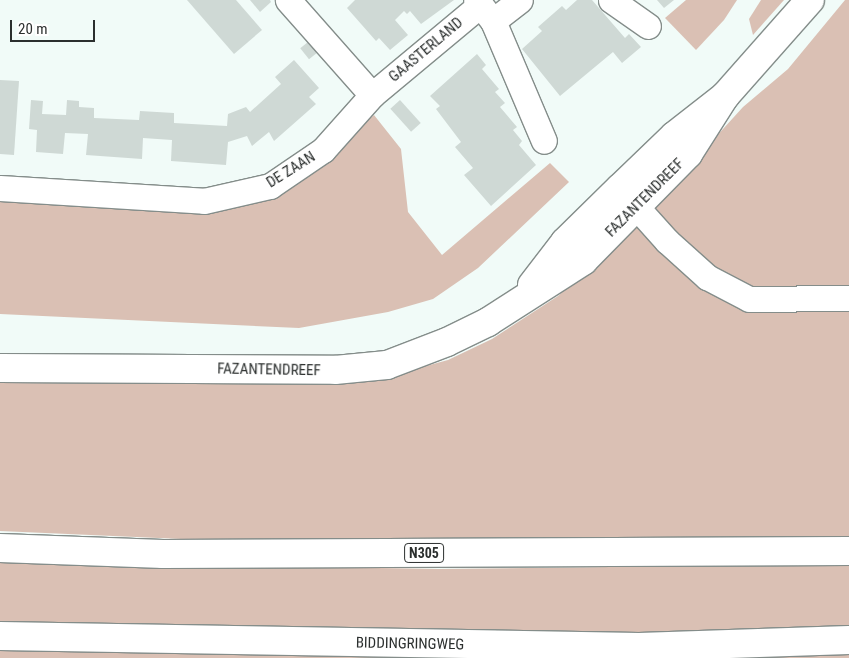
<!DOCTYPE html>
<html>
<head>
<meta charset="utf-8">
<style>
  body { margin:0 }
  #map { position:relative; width:849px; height:658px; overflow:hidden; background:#f1fbf8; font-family:"Roboto Condensed",sans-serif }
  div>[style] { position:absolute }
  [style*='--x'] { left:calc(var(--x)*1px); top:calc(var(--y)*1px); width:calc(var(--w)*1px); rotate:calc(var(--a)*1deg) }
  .green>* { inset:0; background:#dac0b4 }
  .building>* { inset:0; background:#cfd9d5; transform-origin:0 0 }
  .roads { filter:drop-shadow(1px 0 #848d8a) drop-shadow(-1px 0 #848d8a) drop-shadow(0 1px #848d8a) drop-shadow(0 -1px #848d8a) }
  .minor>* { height:25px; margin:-12.5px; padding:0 12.5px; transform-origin:12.5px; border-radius:12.5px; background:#fff }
  .tertiary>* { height:28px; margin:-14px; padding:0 14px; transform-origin:14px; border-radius:14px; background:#fff }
  .primary>* { height:28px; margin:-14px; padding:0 14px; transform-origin:14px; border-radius:14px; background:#fff }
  span { translate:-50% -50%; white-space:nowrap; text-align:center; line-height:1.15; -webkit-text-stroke:4px #fff; paint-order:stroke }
  .shield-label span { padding:1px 4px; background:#fff; border:1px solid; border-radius:4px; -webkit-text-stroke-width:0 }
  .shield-label { font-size:14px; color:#2b2f2e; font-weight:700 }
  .street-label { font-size:15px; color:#2b2f2e }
  .scale { position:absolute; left:10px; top:20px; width:85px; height:22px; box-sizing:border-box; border:2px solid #2b2f2e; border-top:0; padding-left:6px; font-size:15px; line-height:18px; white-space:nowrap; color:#2b2f2e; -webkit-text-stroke:4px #fff; paint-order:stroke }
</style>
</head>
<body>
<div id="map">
  <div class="green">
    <div style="clip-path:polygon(686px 0,737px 0,724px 20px,696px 50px,665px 18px)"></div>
    <div style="clip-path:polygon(761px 0,784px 0,753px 35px,749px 19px)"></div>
    <div style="clip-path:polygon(845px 0,849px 0,849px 538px,249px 542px,0 531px,0 383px,305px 384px,382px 378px,448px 360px,492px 339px,558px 296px,633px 228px,743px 107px,788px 69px)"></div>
    <div style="clip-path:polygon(374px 115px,401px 149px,408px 212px,442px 255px,550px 163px,569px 182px,478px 268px,433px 299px,388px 312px,299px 328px,0 314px,0 196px,172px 207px,251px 205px,291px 185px)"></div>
    <div style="clip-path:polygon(0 561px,439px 569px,849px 564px,849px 627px,456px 637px,0 622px)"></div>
    <div style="clip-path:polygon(0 642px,849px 650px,849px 658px,0 658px)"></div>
  </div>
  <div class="building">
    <div style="clip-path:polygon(187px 0,236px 0,262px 30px,234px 54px)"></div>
    <div style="clip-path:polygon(250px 0,270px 0,271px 2px,260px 12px)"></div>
    <div style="clip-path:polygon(355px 0,454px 0,421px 24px,410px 11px,407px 14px,404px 11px,395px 20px,408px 35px,390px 50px,379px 38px,376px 41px,347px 8px)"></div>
    <div style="clip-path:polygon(577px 0,592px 0,625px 38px,629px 34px,641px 47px,622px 63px,613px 52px,560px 96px,522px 49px,542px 31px,538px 27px,562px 6px,566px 10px)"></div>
    <div style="clip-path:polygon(657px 0,674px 0,664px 8px)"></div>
    <div style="left:308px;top:42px;width:14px;height:10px;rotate:51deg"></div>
    <div style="clip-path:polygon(477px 54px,486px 65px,482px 69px,499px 89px,495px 92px,505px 103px,500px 107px,517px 127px,513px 130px,522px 141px,519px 145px,536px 165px,491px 206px,464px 175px,473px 168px,455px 147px,461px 142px,436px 109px,440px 106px,430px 96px)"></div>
    <div style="clip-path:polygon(294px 60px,319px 88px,309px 97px,316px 104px,274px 141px,269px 132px,252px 146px,247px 136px,228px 142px,226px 165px,171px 161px,172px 140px,143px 138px,142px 159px,86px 155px,88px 134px,65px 133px,63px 154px,36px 152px,37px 130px,29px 129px,31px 100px,43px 101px,42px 114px,66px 115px,67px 100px,79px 101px,79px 107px,94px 108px,94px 118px,139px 120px,140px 111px,174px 113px,174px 123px,227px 126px,228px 114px,246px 107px,250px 112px,281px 84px,275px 77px)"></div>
    <div style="clip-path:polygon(0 80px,19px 81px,14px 155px,0 154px)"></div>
    <div style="left:400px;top:100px;width:31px;height:13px;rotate:48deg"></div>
  </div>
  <div class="roads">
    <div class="minor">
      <div style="--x:611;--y:0;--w:45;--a:35.1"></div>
      <div style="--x:482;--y:7;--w:18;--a:52"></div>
      <div style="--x:493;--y:21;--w:34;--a:-38"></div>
      <div style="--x:493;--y:21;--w:130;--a:67"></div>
      <div style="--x:372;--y:95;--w:141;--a:-39.8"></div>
      <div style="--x:480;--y:5;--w:6;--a:-129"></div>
      <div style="--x:0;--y:188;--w:204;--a:3.6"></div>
      <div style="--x:204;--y:201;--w:68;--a:-12.8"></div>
      <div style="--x:270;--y:186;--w:64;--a:-34.2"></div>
      <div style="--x:323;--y:150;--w:74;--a:-48.3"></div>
      <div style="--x:372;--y:95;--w:127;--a:-131.5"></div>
      <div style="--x:623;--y:192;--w:66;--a:48.1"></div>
      <div style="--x:667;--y:241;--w:54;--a:42"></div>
      <div style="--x:707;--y:277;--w:47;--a:27.6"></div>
      <div style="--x:749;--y:299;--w:100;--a:-0.6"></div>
    </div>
    <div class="tertiary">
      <div style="--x:532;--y:285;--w:54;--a:-52.5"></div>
      <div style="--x:565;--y:242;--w:77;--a:-44.5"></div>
      <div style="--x:620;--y:188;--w:75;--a:-43.9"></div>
      <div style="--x:674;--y:136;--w:65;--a:-38.1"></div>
      <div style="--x:725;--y:96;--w:128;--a:-48.5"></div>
      <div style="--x:0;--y:368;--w:335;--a:0.3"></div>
      <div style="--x:335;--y:370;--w:52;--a:-5.5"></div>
      <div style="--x:387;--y:365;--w:64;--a:-21"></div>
      <div style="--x:447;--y:342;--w:46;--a:-26"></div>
      <div style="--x:488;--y:322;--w:113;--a:-32.7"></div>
      <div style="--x:583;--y:261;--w:150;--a:-45.5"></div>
      <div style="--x:688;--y:154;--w:69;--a:-57.5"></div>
    </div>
    <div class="primary">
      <div style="--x:0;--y:548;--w:163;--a:2.1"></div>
      <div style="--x:163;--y:554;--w:686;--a:-0.25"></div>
      <div style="--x:0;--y:636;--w:639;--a:0.99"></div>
      <div style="--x:639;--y:647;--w:210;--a:-1.9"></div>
    </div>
  </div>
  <div class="shield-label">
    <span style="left:424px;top:553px">N305</span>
  </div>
  <div class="street-label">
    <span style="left:426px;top:50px;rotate:-40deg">GAASTERLAND</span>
    <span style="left:291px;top:170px;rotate:-32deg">DE ZAAN</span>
    <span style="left:645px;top:198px;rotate:-45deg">FAZANTENDREEF</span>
    <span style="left:269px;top:370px;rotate:1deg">FAZANTENDREEF</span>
    <span style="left:410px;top:644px;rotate:1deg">BIDDINGRINGWEG</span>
  </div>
  <div class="scale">20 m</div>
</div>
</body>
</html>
